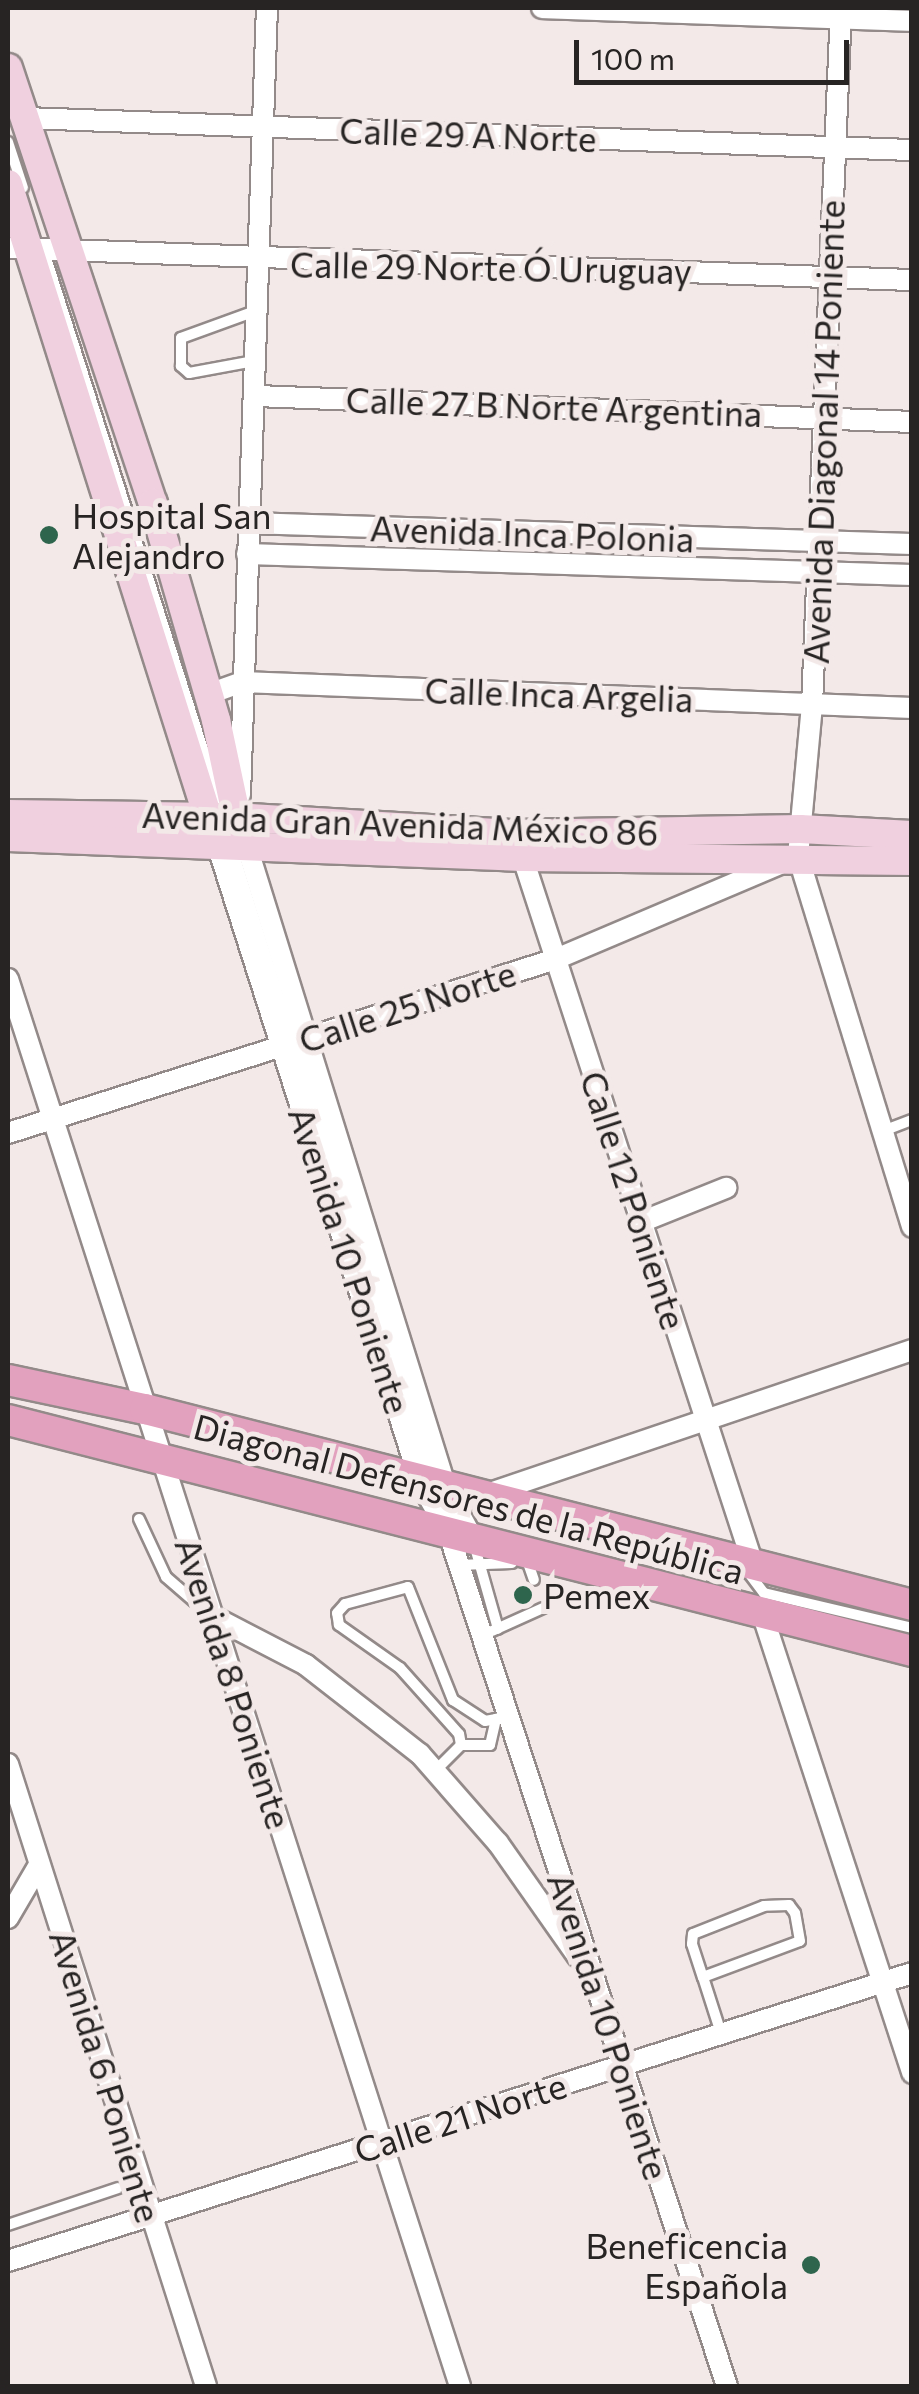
<!DOCTYPE html>
<html>
<head>
<meta charset="utf-8">
<style>
  body { margin:0 }
  #map { position:relative; width:919px; height:2394px; overflow:hidden; background:#f3e9e8; font-family:Commissioner,sans-serif }
  div>[style] { position:absolute }
  [style*='--x'] { left:calc(var(--x)*1px); top:calc(var(--y)*1px); width:calc(var(--w)*1px); rotate:calc(var(--a)*1deg) }
  .roads { filter:drop-shadow(2px 0 #938a89) drop-shadow(-2px 0 #938a89) drop-shadow(0 2px #938a89) drop-shadow(0 -2px #938a89) }
  .lane>* { height:10px; margin:-5px; padding:0 5px; transform-origin:5px; border-radius:5px; background:#fff }
  .street>* { height:20px; margin:-10px; padding:0 10px; transform-origin:10px; border-radius:10px; background:#fff }
  .secondary>* { height:28px; margin:-14px; padding:0 14px; transform-origin:14px; border-radius:14px; background:#f0d0df }
  .primary>* { height:30px; margin:-15px; padding:0 15px; transform-origin:15px; border-radius:15px; background:#e2a1be }
  .dots>* { width:28px; height:28px; translate:-50% -50%; box-sizing:border-box; border:5px solid #f3e9e8; border-radius:50% }
  span { translate:-50% -50%; white-space:nowrap; text-align:center; line-height:1.15; -webkit-text-stroke:10px #f3e9e8; paint-order:stroke }
  .street-label { font-size:35px; color:#272423 }
  .poi-label { font-size:35px; color:#272423 }
  .left { translate:0 -50%; text-align:left }
  .right { translate:-100% -50%; text-align:right }
  .frame { position:absolute; inset:0; border:10px solid #272423; pointer-events:none }
  .scale { position:absolute; left:574px; top:40px; width:275px; height:45px; box-sizing:border-box; border:5px solid #272423; border-top:0; padding-left:12px; font-size:30px; line-height:35px; white-space:nowrap; color:#272423; -webkit-text-stroke:8px #f3e9e8; paint-order:stroke }
</style>
</head>
<body>
<div id="map">
  <div class="roads">
    <div class="lane">
      <div style="--x:8;--y:142;--w:48;--a:71.9"></div>
      <div style="--x:47;--y:261;--w:578;--a:72.29"></div>
      <div style="--x:254;--y:361;--w:66;--a:169.5"></div>
      <div style="--x:189;--y:373;--w:11;--a:-139"></div>
      <div style="--x:181;--y:366;--w:28;--a:-90"></div>
      <div style="--x:181;--y:338;--w:82;--a:-20"></div>
      <div style="--x:232;--y:848;--w:658;--a:72.58"></div>
      <div style="--x:883;--y:1131;--w:31;--a:-21"></div>
      <div style="--x:139;--y:1519;--w:64;--a:65"></div>
      <div style="--x:166;--y:1577;--w:60;--a:40.9"></div>
      <div style="--x:474;--y:1544;--w:88;--a:74.2"></div>
      <div style="--x:526;--y:1557;--w:24;--a:71"></div>
      <div style="--x:459;--y:1565;--w:53;--a:-2.2"></div>
      <div style="--x:745;--y:1568;--w:31;--a:53"></div>
      <div style="--x:764;--y:1593;--w:152;--a:13.3"></div>
      <div style="--x:492;--y:1631;--w:56;--a:-24.3"></div>
      <div style="--x:461;--y:1745;--w:29;--a:0"></div>
      <div style="--x:490;--y:1745;--w:27;--a:-77"></div>
      <div style="--x:436;--y:1770;--w:35;--a:-45"></div>
      <div style="--x:461;--y:1745;--w:11;--a:-100"></div>
      <div style="--x:459;--y:1734;--w:89;--a:-131.8"></div>
      <div style="--x:400;--y:1668;--w:75;--a:-144.8"></div>
      <div style="--x:339;--y:1625;--w:12;--a:-99"></div>
      <div style="--x:337;--y:1613;--w:12;--a:-48"></div>
      <div style="--x:345;--y:1604;--w:65;--a:-15.1"></div>
      <div style="--x:408;--y:1587;--w:122;--a:68.3"></div>
      <div style="--x:453;--y:1700;--w:38;--a:33"></div>
      <div style="--x:485;--y:1721;--w:23;--a:-10"></div>
      <div style="--x:703;--y:1977;--w:103;--a:-20.4"></div>
      <div style="--x:800;--y:1941;--w:28;--a:-100"></div>
      <div style="--x:795;--y:1913;--w:10;--a:-127"></div>
      <div style="--x:789;--y:1905;--w:25;--a:178"></div>
      <div style="--x:764;--y:1906;--w:76;--a:158.5"></div>
      <div style="--x:693;--y:1934;--w:10;--a:96"></div>
      <div style="--x:692;--y:1944;--w:35;--a:72"></div>
      <div style="--x:703;--y:1977;--w:59;--a:72.2"></div>
      <div style="--x:8;--y:2225;--w:116;--a:-18.6"></div>
    </div>
    <div class="street">
      <div style="--x:542;--y:8;--w:370;--a:2"></div>
      <div style="--x:841;--y:8;--w:698;--a:92.38"></div>
      <div style="--x:812;--y:705;--w:152;--a:95.3"></div>
      <div style="--x:798;--y:856;--w:388;--a:72.9"></div>
      <div style="--x:25;--y:118;--w:888;--a:2.07"></div>
      <div style="--x:8;--y:248;--w:905;--a:2.03"></div>
      <div style="--x:257;--y:396;--w:656;--a:2.27"></div>
      <div style="--x:248;--y:523;--w:664;--a:1.81"></div>
      <div style="--x:247;--y:554;--w:665;--a:1.81"></div>
      <div style="--x:209;--y:694;--w:35;--a:-20"></div>
      <div style="--x:242;--y:682;--w:671;--a:2.22"></div>
      <div style="--x:240;--y:795;--w:787;--a:-88.04"></div>
      <div style="--x:243;--y:834;--w:688;--a:72.75"></div>
      <div style="--x:447;--y:1491;--w:52;--a:61.5"></div>
      <div style="--x:217;--y:844;--w:672;--a:72.32"></div>
      <div style="--x:421;--y:1484;--w:54;--a:60.1"></div>
      <div style="--x:448;--y:1531;--w:899;--a:71.93"></div>
      <div style="--x:519;--y:846;--w:758;--a:71.95"></div>
      <div style="--x:8;--y:979;--w:1478;--a:72.19"></div>
      <div style="--x:8;--y:1133;--w:575;--a:-17.62"></div>
      <div style="--x:556;--y:959;--w:246;--a:-23"></div>
      <div style="--x:641;--y:1222;--w:92;--a:-21.8"></div>
      <div style="--x:487;--y:1494;--w:449;--a:-18.7"></div>
      <div style="--x:762;--y:1613;--w:484;--a:71.9"></div>
      <div style="--x:212;--y:1616;--w:106;--a:27.5"></div>
      <div style="--x:306;--y:1665;--w:145;--a:38"></div>
      <div style="--x:420;--y:1754;--w:118;--a:48.8"></div>
      <div style="--x:498;--y:1843;--w:139;--a:54.9"></div>
      <div style="--x:8;--y:1764;--w:653;--a:72.34"></div>
      <div style="--x:8;--y:1918;--w:61;--a:-59.7"></div>
      <div style="--x:8;--y:2261;--w:949;--a:-17.67"></div>
    </div>
    <div class="secondary">
      <div style="--x:8;--y:68;--w:459;--a:71.6"></div>
      <div style="--x:153;--y:503;--w:226;--a:73.8"></div>
      <div style="--x:216;--y:720;--w:116;--a:78"></div>
      <div style="--x:8;--y:184;--w:681;--a:72.47"></div>
      <div style="--x:8;--y:814;--w:226;--a:0.8"></div>
      <div style="--x:234;--y:817;--w:282;--a:3.5"></div>
      <div style="--x:515;--y:834;--w:285;--a:-1"></div>
      <div style="--x:800;--y:829;--w:112;--a:3.1"></div>
      <div style="--x:8;--y:837;--w:514;--a:2.23"></div>
      <div style="--x:522;--y:857;--w:390;--a:0.6"></div>
    </div>
    <div class="primary">
      <div style="--x:8;--y:1380;--w:140;--a:12"></div>
      <div style="--x:145;--y:1409;--w:792;--a:14.33"></div>
      <div style="--x:8;--y:1420;--w:933;--a:14.33"></div>
    </div>
  </div>
  <div class="dots">
    <div style="left:49px;top:535px;background:#2e654d"></div>
    <div style="left:523px;top:1595px;background:#2e654d"></div>
    <div style="left:811px;top:2265px;background:#2e654d"></div>
  </div>
  <div class="street-label">
    <span style="left:468px;top:134px;rotate:2deg">Calle 29 A Norte</span>
    <span style="left:491px;top:267px;rotate:1deg">Calle 29 Norte Ó Uruguay</span>
    <span style="left:554px;top:406px;rotate:2deg">Calle 27 B Norte Argentina</span>
    <span style="left:823px;top:432px;rotate:-88deg">Avenida Diagonal 14 Poniente</span>
    <span style="left:532px;top:533px;rotate:2deg">Avenida Inca Polonia</span>
    <span style="left:559px;top:694px;rotate:2deg">Calle Inca Argelia</span>
    <span style="left:400px;top:823px;rotate:2deg">Avenida Gran Avenida México 86</span>
    <span style="left:407px;top:1006px;rotate:-18deg">Calle 25 Norte</span>
    <span style="left:634px;top:1200px;rotate:72deg">Calle 12 Poniente</span>
    <span style="left:350px;top:1260px;rotate:72deg">Avenida 10 Poniente</span>
    <span style="left:469px;top:1498px;rotate:15deg">Diagonal Defensores de la República</span>
    <span style="left:234px;top:1683px;rotate:72deg">Avenida 8 Poniente</span>
    <span style="left:609px;top:2026px;rotate:72deg">Avenida 10 Poniente</span>
    <span style="left:106px;top:2076px;rotate:73deg">Avenida 6 Poniente</span>
    <span style="left:460px;top:2117px;rotate:-18deg">Calle 21 Norte</span>
  </div>
  <div class="poi-label">
    <span class="left" style="left:72px;top:535px">Hospital San<br>Alejandro</span>
    <span class="left" style="left:543px;top:1595px">Pemex</span>
    <span class="right" style="left:788px;top:2265px">Beneficencia<br>Española</span>
  </div>
  <div class="frame"></div>
  <div class="scale">100 m</div>
</div>
</body>
</html>
